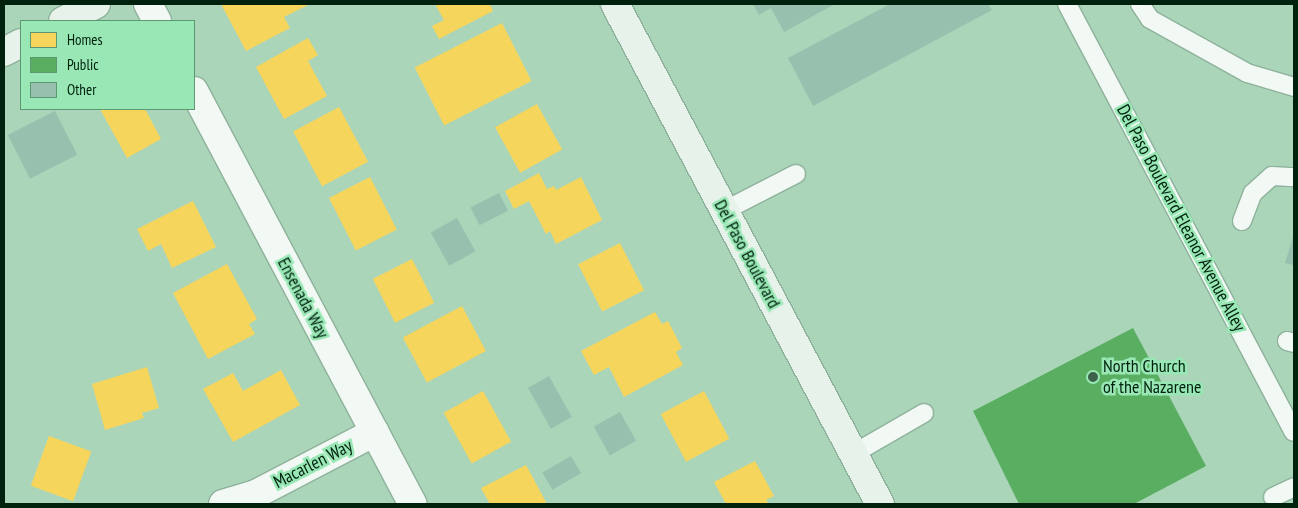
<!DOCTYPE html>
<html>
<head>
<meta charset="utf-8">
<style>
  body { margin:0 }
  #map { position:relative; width:1298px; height:508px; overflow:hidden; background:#aad5b9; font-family:"PT Sans Narrow",sans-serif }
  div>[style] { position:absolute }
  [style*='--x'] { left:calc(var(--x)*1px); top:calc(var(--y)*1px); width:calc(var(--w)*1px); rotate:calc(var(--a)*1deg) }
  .homes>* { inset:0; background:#f6d55c; transform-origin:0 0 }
  .public>* { inset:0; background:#5aae61 }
  .building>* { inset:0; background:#98c0af; transform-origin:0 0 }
  .roads { filter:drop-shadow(1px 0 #8eb19b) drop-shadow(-1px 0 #8eb19b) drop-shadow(0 1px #8eb19b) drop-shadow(0 -1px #8eb19b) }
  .lane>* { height:18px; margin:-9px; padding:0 9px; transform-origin:9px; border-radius:9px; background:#f2f9f4 }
  .street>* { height:28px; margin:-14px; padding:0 14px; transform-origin:14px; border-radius:14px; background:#f2f9f4 }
  .secondary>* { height:28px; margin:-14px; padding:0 14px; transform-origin:14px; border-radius:14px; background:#e7f2eb }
  .dots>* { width:14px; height:14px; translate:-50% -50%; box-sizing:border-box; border:2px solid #98e7b4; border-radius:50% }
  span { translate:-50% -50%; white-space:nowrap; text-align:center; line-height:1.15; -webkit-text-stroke:5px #98e7b4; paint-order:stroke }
  .street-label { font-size:18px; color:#01210f }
  .poi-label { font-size:18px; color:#01210f }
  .left { translate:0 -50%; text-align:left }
  .frame { position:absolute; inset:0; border:5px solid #01210f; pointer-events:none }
  .legend { position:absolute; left:20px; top:20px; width:175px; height:90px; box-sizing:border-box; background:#98e7b4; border:1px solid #5c9872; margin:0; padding:6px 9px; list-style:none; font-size:15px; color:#01210f }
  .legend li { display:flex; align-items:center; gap:10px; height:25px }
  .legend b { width:25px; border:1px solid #5c9872 }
</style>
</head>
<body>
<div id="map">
  <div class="homes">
    <div style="clip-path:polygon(221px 4px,310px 4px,284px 17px,290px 28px,246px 51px)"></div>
    <div style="clip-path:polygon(435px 4px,490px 4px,493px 11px,439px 39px,432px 26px,444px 20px)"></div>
    <div style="left:502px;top:23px;width:65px;height:98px;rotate:63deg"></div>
    <div style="clip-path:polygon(308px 38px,318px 55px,308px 61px,327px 96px,284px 119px,256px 67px)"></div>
    <div style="left:537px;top:104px;width:52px;height:48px;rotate:61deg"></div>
    <div style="left:339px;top:107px;width:62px;height:52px;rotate:62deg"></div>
    <div style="clip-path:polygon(100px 109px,145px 109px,161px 139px,127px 158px)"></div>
    <div style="clip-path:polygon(539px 173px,547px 189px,554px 186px,556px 190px,581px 177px,602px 220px,556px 244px,550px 231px,546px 234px,529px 201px,514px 209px,505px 191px)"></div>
    <div style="left:370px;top:177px;width:59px;height:46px;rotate:63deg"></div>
    <div style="clip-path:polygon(193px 201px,216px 247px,172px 268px,161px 244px,148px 251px,137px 229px)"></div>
    <div style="left:620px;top:243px;width:53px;height:47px;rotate:63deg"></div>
    <div style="left:412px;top:259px;width:49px;height:44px;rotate:63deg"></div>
    <div style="clip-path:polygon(227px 264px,257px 319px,249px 324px,255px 334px,208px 359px,173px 293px)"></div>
    <div style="left:462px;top:306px;width:51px;height:67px;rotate:62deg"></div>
    <div style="clip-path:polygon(655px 312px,662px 324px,668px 321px,682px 348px,676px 352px,683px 365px,624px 397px,609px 367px,594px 375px,581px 351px)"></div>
    <div style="clip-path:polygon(147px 367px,159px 408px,142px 413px,144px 418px,105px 430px,92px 384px)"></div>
    <div style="clip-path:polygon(281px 370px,300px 405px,233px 442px,203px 389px,233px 373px,243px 391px)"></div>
    <div style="left:483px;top:391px;width:58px;height:45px;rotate:61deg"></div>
    <div style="left:704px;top:391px;width:54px;height:49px;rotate:62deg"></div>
    <div style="left:49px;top:436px;width:45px;height:53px;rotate:20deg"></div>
    <div style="clip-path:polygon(755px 461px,774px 496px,766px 500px,769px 504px,726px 504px,714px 482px)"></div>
    <div style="clip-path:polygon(526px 465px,547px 504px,490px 504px,481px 488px)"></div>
  </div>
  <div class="public">
    <div style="clip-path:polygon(1133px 328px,1206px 466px,1134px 504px,1019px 504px,973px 411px)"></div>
  </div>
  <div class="building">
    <div style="clip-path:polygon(753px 4px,835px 4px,784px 32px,771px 8px,759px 15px)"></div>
    <div style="clip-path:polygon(890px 4px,988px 4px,992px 10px,813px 106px,788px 58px)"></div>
    <div style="left:55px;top:111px;width:49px;height:53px;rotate:63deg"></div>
    <div style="left:499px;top:193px;width:20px;height:32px;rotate:63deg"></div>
    <div style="left:457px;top:218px;width:38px;height:30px;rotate:61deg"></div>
    <div style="clip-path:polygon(1294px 234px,1294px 265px,1285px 263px)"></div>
    <div style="left:549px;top:376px;width:47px;height:24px;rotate:61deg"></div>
    <div style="left:620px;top:412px;width:33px;height:30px;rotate:61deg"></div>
    <div style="left:571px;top:456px;width:20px;height:33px;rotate:60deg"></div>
  </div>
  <div class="roads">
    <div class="lane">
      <div style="--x:1067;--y:4;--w:484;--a:62.1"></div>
      <div style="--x:1140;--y:4;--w:18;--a:56"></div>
      <div style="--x:1150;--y:19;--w:111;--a:29.1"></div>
      <div style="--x:1247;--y:73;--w:49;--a:16.6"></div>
      <div style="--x:724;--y:211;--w:81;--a:-27.2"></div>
      <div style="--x:1242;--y:221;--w:30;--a:-69"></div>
      <div style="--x:1253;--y:193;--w:25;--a:-42"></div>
      <div style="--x:1272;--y:176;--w:22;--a:3"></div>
      <div style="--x:1287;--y:341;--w:7;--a:16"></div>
      <div style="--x:853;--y:454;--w:82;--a:-30"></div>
      <div style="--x:1273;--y:497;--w:23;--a:-25"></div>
    </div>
    <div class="street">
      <div style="--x:148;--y:4;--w:19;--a:62"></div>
      <div style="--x:194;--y:91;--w:467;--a:62.1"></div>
      <div style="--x:223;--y:504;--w:34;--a:-17"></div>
      <div style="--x:256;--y:494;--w:134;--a:-27.5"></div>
    </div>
    <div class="secondary">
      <div style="--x:615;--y:4;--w:566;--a:62.08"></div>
      <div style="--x:63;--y:21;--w:37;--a:-27"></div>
      <div style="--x:4;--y:52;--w:19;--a:-28"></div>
    </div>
  </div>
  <div class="dots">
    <div style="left:1093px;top:377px;background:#3c604a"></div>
  </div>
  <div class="street-label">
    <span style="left:1181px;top:218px;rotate:62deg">Del Paso Boulevard Eleanor Avenue Alley</span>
    <span style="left:747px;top:254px;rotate:62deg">Del Paso Boulevard</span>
    <span style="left:303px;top:298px;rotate:62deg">Ensenada Way</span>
    <span style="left:313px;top:464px;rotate:-27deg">Macarlen Way</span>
  </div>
  <div class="poi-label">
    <span class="left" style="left:1103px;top:377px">North Church<br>of the Nazarene</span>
  </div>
  <div class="frame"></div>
  <ul class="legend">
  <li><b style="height:14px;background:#f6d55c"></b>Homes</li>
  <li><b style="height:14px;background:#5aae61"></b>Public</li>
  <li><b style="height:14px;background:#98c0af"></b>Other</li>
  </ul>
</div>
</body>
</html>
